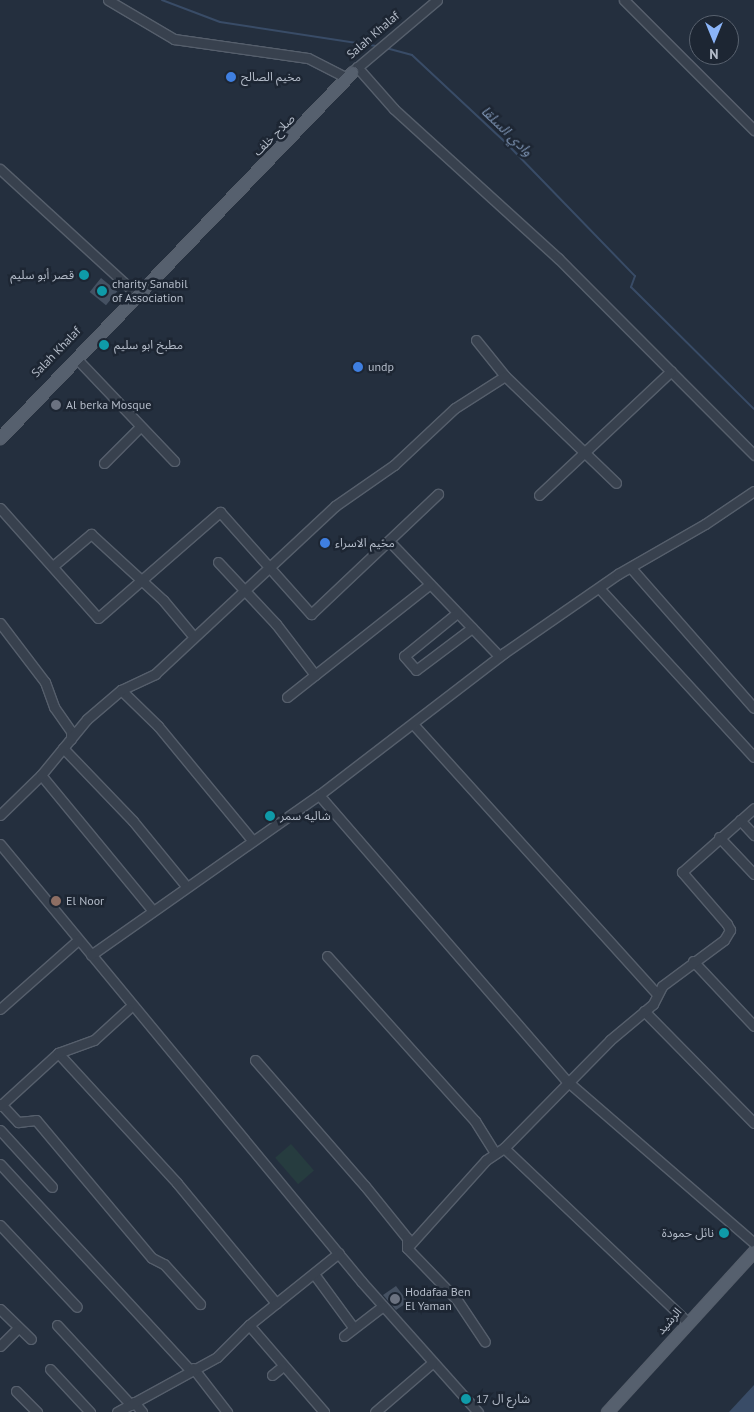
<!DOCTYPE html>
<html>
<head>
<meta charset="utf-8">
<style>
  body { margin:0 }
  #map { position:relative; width:754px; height:1412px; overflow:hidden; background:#242f3e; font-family:"PT Sans","Noto Sans Arabic",sans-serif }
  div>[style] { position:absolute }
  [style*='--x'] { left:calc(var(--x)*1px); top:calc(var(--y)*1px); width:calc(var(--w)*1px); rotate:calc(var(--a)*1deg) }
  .green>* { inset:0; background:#263c3f; transform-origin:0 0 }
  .water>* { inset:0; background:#394c67 }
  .stream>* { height:2px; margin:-1px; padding:0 1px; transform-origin:1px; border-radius:1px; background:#394c67 }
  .building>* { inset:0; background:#455162; transform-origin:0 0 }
  .roads { filter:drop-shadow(1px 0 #565f6c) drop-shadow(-1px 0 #565f6c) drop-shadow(0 1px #565f6c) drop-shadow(0 -1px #565f6c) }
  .minor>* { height:9px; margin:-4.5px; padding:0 4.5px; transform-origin:4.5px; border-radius:4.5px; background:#38414e }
  .major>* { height:11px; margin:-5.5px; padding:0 5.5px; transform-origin:5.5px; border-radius:5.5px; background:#56606e }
  .dots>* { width:14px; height:14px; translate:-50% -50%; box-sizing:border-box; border:2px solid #1d2633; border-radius:50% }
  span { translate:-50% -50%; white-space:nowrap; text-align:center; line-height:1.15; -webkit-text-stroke:5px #1d2633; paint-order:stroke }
  .street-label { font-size:12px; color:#b4bcc9 }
  .poi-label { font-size:12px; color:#b4bcc9 }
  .left { translate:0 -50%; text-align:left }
  .right { translate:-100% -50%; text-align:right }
  .water-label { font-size:14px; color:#7c92b1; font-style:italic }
  .north { position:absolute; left:689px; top:15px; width:50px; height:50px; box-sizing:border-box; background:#1d2633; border:1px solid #59626f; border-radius:50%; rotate:180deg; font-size:14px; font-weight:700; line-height:20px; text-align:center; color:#b4bcc9 }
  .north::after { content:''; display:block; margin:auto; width:18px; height:22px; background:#8ab4f8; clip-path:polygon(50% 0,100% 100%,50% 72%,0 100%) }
</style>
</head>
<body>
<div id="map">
  <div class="green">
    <div style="left:291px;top:1144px;width:35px;height:21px;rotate:49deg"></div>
  </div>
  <div class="water">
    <div style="clip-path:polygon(754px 1385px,754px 1412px,729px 1412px)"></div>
  </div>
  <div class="stream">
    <div style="--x:162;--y:0;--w:62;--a:20.8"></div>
    <div style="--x:220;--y:22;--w:158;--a:8.7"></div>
    <div style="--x:386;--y:48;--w:27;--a:15"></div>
    <div style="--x:412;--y:55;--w:130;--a:43.1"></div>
    <div style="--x:507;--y:144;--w:184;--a:45.9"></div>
    <div style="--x:635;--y:276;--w:12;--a:110"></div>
    <div style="--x:631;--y:287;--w:173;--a:44.8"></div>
  </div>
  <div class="building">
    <div style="left:101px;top:278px;width:21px;height:18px;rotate:39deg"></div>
    <div style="clip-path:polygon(396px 1286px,408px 1302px,396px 1310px,383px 1295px)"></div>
  </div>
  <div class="roads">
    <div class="minor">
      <div style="--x:108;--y:0;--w:77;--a:30.6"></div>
      <div style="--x:174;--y:39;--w:135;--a:8.1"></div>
      <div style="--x:308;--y:58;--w:39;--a:27"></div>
      <div style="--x:624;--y:0;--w:184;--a:45"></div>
      <div style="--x:357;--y:67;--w:56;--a:48.6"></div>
      <div style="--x:394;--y:109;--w:222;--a:42.3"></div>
      <div style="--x:558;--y:258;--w:278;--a:45.1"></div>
      <div style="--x:353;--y:71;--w:110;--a:-40.2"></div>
      <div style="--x:0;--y:169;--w:179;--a:42.5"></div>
      <div style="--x:476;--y:340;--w:46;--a:51.1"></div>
      <div style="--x:505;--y:376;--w:154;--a:43.9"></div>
      <div style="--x:77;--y:359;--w:141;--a:46.4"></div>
      <div style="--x:104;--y:463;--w:51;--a:-45"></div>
      <div style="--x:539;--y:495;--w:181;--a:-43.2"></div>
      <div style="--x:0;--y:508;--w:147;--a:48.3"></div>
      <div style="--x:98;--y:618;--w:162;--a:-41"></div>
      <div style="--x:220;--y:512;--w:137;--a:48.3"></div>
      <div style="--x:311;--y:614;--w:175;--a:-43.4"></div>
      <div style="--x:390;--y:542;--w:158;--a:46.3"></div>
      <div style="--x:218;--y:562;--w:85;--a:46.9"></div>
      <div style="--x:276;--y:624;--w:64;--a:52.6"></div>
      <div style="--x:53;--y:566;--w:50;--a:-40.1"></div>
      <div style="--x:91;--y:534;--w:98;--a:42.5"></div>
      <div style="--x:163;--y:600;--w:48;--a:50"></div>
      <div style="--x:631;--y:568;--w:186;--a:48.7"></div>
      <div style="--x:599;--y:588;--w:229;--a:47.5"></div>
      <div style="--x:457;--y:613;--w:68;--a:140.9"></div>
      <div style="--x:404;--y:656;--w:18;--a:49"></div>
      <div style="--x:416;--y:670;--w:70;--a:-36.9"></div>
      <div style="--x:0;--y:623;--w:74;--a:52.7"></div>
      <div style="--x:45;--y:682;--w:27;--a:70"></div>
      <div style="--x:54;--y:707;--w:29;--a:55"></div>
      <div style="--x:71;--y:731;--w:8;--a:90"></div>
      <div style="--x:121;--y:690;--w:52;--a:44.2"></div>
      <div style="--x:158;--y:726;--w:148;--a:50.5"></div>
      <div style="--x:287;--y:697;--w:182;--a:-38.3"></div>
      <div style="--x:413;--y:724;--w:364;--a:47.9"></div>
      <div style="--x:63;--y:748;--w:101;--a:46.2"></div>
      <div style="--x:133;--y:821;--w:85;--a:50.7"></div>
      <div style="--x:41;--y:775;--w:176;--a:50.5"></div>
      <div style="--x:319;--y:795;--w:379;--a:49.1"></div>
      <div style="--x:567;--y:1081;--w:247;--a:40.9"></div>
      <div style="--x:0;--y:815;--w:57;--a:-44.3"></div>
      <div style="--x:41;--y:775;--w:72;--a:-50.6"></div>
      <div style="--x:87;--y:719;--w:45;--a:-40.5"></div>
      <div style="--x:121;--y:690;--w:38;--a:-25"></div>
      <div style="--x:155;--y:674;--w:246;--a:-43"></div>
      <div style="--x:335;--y:506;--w:72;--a:-34.8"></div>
      <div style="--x:394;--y:465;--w:83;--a:-43.1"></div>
      <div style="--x:455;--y:408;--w:59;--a:-32.6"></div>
      <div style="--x:740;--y:820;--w:21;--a:47"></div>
      <div style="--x:719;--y:837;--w:51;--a:46.6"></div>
      <div style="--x:0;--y:844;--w:568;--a:50.43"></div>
      <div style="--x:362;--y:1282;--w:174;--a:48.3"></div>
      <div style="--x:91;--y:955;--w:279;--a:-35.1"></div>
      <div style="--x:319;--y:795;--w:233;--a:-37.5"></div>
      <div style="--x:504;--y:653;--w:139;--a:-34.7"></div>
      <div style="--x:618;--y:574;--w:100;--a:-29.9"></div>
      <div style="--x:705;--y:524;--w:59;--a:-34"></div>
      <div style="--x:327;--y:956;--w:222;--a:48.1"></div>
      <div style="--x:475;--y:1121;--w:38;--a:58"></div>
      <div style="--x:693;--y:961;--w:89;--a:46.8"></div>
      <div style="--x:0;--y:1009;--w:104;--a:-41.5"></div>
      <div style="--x:644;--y:1011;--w:157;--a:45.5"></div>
      <div style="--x:58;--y:1053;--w:176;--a:47.5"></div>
      <div style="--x:177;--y:1183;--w:156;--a:50.5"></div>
      <div style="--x:255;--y:1060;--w:167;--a:48.9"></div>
      <div style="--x:365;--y:1186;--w:67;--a:51.1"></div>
      <div style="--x:407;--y:1238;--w:10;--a:90"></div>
      <div style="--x:407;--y:1248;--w:72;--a:46.1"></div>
      <div style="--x:457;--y:1300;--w:50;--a:56.3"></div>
      <div style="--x:1;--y:1104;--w:25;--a:47"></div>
      <div style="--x:18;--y:1122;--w:18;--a:-6"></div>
      <div style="--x:36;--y:1120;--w:180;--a:50"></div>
      <div style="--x:152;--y:1258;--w:13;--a:27"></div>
      <div style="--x:164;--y:1264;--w:54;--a:48"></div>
      <div style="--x:0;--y:1106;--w:79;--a:-42.4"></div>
      <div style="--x:58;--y:1053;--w:38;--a:-20"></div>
      <div style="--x:94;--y:1040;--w:47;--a:-42.4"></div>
      <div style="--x:0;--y:1130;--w:77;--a:47.6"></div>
      <div style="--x:504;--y:1148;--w:251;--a:43.5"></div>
      <div style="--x:0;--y:1164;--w:280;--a:47.3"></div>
      <div style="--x:0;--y:1225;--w:112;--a:46.8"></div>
      <div style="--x:407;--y:1248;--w:118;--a:-48.1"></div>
      <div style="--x:486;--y:1160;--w:22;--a:-34"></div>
      <div style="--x:504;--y:1148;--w:151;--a:-45.5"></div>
      <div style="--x:610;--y:1040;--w:56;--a:-39.9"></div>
      <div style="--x:653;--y:1004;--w:20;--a:-63"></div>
      <div style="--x:662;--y:986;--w:77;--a:-36.6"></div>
      <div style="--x:724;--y:940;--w:12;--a:-59"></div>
      <div style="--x:730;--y:930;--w:7;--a:-117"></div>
      <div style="--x:727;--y:924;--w:69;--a:-130.9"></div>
      <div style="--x:682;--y:872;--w:96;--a:-41.6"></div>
      <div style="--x:314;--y:1274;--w:66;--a:53.7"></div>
      <div style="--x:0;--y:1309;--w:43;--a:44.1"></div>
      <div style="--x:57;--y:1325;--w:109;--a:47.2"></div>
      <div style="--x:249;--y:1325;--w:115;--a:49.2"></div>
      <div style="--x:344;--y:1336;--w:49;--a:-37.6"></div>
      <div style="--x:0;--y:1346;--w:25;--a:-45"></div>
      <div style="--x:193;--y:1368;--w:56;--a:52.3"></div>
      <div style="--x:50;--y:1369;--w:59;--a:47.1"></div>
      <div style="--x:272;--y:1375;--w:13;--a:-39"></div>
      <div style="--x:16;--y:1391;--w:30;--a:45"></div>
      <div style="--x:134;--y:1402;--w:13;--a:51"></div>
      <div style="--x:117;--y:1412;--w:114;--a:-28.8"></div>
      <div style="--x:217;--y:1357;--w:45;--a:-45"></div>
      <div style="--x:249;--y:1325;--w:115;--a:-38.7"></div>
      <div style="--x:375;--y:1412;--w:75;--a:-40.7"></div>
    </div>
    <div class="major">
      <div style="--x:0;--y:438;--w:508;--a:-46.12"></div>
      <div style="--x:607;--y:1412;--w:218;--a:-47.6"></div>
    </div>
  </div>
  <div class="dots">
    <div style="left:231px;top:77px;background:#3f7fe0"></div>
    <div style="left:84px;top:275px;background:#0f9aa8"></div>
    <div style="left:102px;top:291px;background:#0f9aa8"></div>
    <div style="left:104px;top:345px;background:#0f9aa8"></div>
    <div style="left:358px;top:367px;background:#3f7fe0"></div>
    <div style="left:56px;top:405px;background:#6b7280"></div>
    <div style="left:325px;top:543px;background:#3f7fe0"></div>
    <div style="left:270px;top:816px;background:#0f9aa8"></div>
    <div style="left:56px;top:901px;background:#8d6e63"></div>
    <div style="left:724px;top:1233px;background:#0f9aa8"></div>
    <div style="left:395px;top:1299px;background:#6b7280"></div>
    <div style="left:466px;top:1399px;background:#0f9aa8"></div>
  </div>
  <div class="street-label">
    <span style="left:373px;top:35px;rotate:-41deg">Salah Khalaf</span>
    <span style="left:274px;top:135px;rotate:-45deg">صلاح خلف</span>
    <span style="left:56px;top:352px;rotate:-46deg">Salah Khalaf</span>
    <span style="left:669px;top:1321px;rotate:-49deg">الرشيد</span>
  </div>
  <div class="poi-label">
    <span class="left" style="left:241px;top:77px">مخيم الصالح</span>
    <span class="right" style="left:74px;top:275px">قصر أبو سليم</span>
    <span class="left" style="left:112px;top:291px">charity Sanabil<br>of Association</span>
    <span class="left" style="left:114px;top:345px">مطبخ ابو سليم</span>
    <span class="left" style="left:368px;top:367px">undp</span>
    <span class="left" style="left:66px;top:405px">Al berka Mosque</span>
    <span class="left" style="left:335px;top:543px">مخيم الاسراء</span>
    <span class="left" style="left:280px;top:816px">شاليه سمر</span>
    <span class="left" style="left:66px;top:901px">El Noor</span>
    <span class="right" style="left:714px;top:1233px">نائل حمودة</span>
    <span class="left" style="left:405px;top:1299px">Hodafaa Ben<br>El Yaman</span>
    <span class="left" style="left:476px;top:1399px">شارع ال 17</span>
  </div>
  <div class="water-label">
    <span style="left:507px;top:131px;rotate:44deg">وادي السلقا</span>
  </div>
  <div class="north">N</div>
</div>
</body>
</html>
